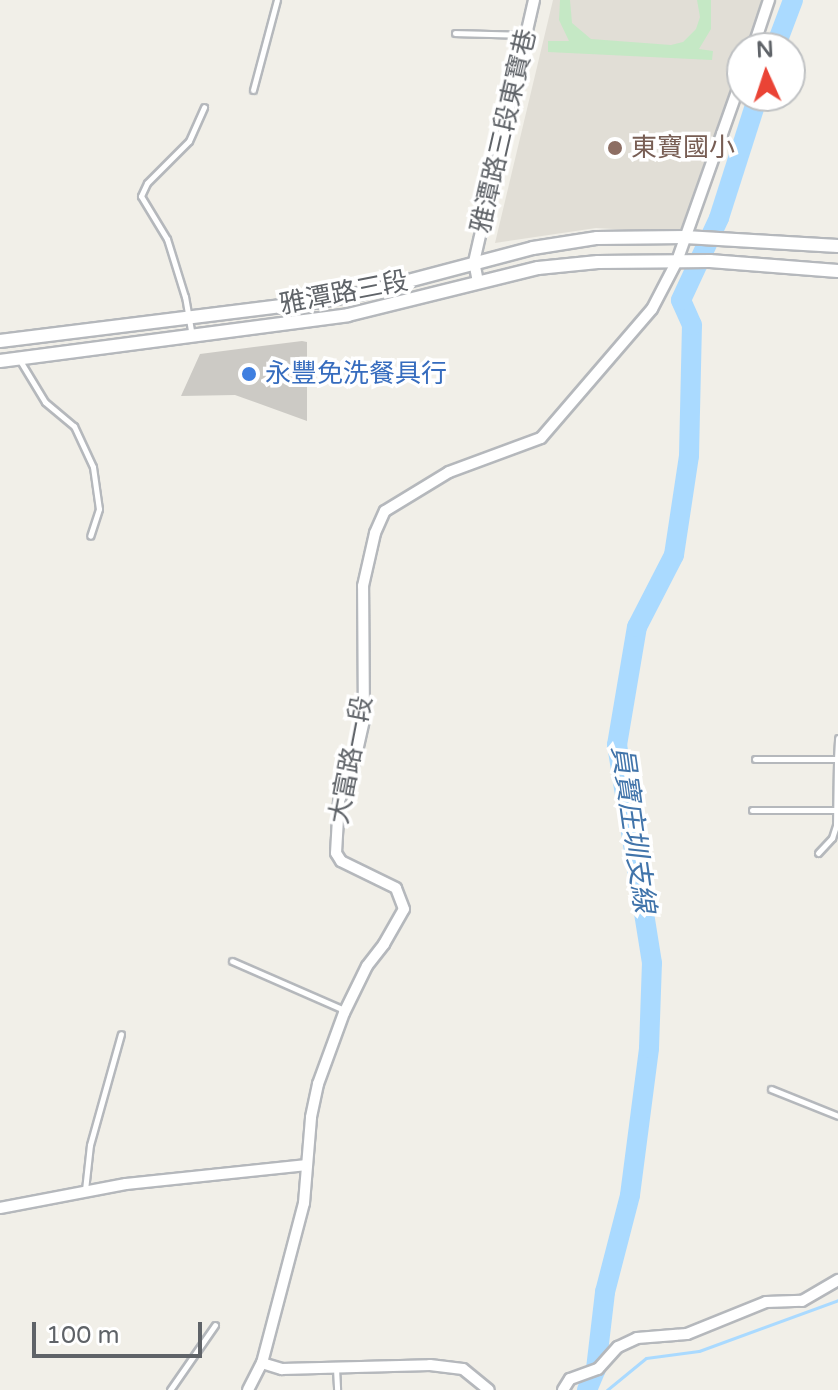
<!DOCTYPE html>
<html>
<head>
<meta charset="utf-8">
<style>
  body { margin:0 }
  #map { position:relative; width:838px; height:1390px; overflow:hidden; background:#f1efe8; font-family:"Varela Round","Noto Sans TC",sans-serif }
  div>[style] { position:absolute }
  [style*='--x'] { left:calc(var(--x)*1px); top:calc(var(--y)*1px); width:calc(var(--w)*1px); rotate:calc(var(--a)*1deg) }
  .education>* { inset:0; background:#e1ded6 }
  .green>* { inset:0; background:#c5e8c5 }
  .stream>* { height:3px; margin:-1.5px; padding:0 1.5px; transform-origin:1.5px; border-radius:1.5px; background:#aadaff }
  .river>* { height:20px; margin:-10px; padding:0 10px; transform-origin:10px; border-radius:10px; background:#aadaff }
  .building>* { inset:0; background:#cccac5 }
  .roads { filter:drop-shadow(2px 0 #b5b8bc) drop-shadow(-2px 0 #b5b8bc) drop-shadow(0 2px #b5b8bc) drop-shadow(0 -2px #b5b8bc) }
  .service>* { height:5px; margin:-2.5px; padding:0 2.5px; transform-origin:2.5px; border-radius:2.5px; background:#fff }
  .minor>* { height:10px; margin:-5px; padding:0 5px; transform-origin:5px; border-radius:5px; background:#fff }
  .tertiary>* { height:12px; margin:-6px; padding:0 6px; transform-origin:6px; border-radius:6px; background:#fff }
  .dots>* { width:22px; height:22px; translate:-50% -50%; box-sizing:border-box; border:4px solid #fff; border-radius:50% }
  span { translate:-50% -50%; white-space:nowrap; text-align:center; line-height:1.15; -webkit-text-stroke:7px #fff; paint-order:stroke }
  .street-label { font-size:26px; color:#5f6368 }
  .education-label { font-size:26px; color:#785e54 }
  .left { translate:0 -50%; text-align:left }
  .shop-label { font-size:26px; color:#366cbe }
  .water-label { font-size:28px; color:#4174aa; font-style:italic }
  .north { position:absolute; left:726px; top:32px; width:80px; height:80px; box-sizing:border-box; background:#fff; border:2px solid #bfc1c3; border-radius:50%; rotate:357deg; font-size:22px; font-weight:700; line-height:32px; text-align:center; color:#5f6368 }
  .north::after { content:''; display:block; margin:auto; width:28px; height:36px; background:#ea4335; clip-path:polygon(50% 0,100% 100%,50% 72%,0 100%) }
  .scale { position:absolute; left:32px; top:1322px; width:170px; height:36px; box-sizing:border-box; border:4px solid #5f6368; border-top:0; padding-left:10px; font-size:24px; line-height:28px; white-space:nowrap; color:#5f6368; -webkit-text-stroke:6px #fff; paint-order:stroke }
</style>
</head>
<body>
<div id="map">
  <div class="education">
    <div style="clip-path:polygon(553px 0,767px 0,750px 48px,742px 48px,742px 69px,682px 233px,596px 228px,495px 243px)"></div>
  </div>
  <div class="green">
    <div style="clip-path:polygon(560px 0,570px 0,572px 23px,591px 39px,671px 45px,683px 42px,696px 29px,700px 17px,697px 0,711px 0,711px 29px,699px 49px,713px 51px,712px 60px,548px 52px,548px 41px,569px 41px,559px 20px)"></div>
  </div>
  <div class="stream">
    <div style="--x:607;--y:1390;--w:50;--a:-39.4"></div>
    <div style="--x:646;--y:1358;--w:53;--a:-7.5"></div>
    <div style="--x:699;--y:1351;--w:148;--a:-20.1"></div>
  </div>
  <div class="river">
    <div style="--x:775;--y:48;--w:51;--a:-69.4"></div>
    <div style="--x:587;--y:1390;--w:23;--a:-67"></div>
    <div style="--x:596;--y:1369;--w:78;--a:-83.3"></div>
    <div style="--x:605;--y:1292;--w:100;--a:-75.5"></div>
    <div style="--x:630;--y:1195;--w:148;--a:-82.6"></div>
    <div style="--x:649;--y:1048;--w:85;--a:-88"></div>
    <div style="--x:652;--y:963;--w:221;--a:-99.1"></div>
    <div style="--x:617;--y:745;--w:120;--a:-80.4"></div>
    <div style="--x:637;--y:627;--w:81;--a:-62.8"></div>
    <div style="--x:674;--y:555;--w:100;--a:-81.4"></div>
    <div style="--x:689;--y:456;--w:131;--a:-88.7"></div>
    <div style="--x:692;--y:325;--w:27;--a:-114"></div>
    <div style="--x:681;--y:300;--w:90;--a:-65.1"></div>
    <div style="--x:719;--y:218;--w:128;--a:-72.3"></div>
  </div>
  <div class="building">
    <div style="clip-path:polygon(302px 341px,307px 342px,307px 421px,235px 395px,181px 396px,200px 354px)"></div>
  </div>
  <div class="roads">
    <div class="service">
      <div style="--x:455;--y:33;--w:71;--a:1.6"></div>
      <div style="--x:253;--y:90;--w:93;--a:-75.1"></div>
      <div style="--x:192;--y:336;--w:40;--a:-100"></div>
      <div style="--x:185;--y:297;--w:61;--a:-107.2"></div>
      <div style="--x:167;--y:239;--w:50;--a:-121.2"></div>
      <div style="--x:141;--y:196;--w:14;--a:-65"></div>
      <div style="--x:147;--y:183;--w:59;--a:-45"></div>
      <div style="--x:189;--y:141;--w:37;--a:-66"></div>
      <div style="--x:19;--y:359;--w:50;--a:58.8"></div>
      <div style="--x:45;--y:402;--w:38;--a:40"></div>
      <div style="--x:74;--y:426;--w:45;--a:65.1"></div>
      <div style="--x:93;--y:467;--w:42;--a:81.9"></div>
      <div style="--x:99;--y:509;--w:28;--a:108"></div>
      <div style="--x:755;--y:759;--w:82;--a:0"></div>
      <div style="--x:837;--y:759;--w:21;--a:-87"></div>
      <div style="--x:752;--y:810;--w:84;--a:0"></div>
      <div style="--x:818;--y:853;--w:21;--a:-47"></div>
      <div style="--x:832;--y:838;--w:13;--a:-72"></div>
      <div style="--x:836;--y:826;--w:67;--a:-89.1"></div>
      <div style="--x:232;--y:961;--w:122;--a:23.6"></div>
      <div style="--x:771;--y:1089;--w:72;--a:21.9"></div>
      <div style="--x:85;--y:1190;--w:45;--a:-83.7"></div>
      <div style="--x:90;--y:1145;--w:115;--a:-74.4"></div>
      <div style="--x:336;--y:1368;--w:22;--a:87"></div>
      <div style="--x:170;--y:1390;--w:79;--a:-55.3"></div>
    </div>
    <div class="minor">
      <div style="--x:753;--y:48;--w:51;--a:-71.6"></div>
      <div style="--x:478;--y:282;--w:20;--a:-101"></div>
      <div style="--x:474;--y:262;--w:269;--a:-77.1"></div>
      <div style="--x:0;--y:1208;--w:128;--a:-10.8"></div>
      <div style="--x:126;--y:1184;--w:182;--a:-6"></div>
      <div style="--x:262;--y:1363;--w:21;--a:17"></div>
      <div style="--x:282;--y:1369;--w:148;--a:-1.5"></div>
      <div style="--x:430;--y:1365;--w:33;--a:7"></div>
      <div style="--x:463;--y:1369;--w:33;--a:39"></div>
      <div style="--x:248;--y:1390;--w:30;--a:-63"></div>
      <div style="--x:262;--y:1363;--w:165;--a:-75.3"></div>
      <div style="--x:304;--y:1203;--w:86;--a:-85.3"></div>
      <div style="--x:311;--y:1117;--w:34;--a:-78"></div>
      <div style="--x:318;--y:1084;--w:76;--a:-69.9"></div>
      <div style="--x:344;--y:1013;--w:52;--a:-63.9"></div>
      <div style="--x:367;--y:966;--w:28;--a:-52"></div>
      <div style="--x:384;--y:944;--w:40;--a:-60.3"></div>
      <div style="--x:404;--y:909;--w:22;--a:-111"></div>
      <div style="--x:396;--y:888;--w:61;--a:-153.9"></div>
      <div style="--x:341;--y:861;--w:9;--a:-122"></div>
      <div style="--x:336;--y:853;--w:52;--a:-86.7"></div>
      <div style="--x:339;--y:801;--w:44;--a:-68.7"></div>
      <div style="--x:355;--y:760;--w:41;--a:-77.3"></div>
      <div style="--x:364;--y:720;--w:134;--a:-90.4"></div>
      <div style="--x:363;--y:586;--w:54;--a:-77.2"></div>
      <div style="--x:375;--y:533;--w:24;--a:-66"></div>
      <div style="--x:385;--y:511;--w:75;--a:-31.4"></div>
      <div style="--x:449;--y:472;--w:98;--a:-20.3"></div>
      <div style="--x:541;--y:438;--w:170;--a:-49.3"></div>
      <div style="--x:652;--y:309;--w:54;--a:-62.5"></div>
      <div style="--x:677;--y:261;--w:195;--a:-70.5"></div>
      <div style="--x:563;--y:1390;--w:13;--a:-58"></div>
      <div style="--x:570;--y:1379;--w:30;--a:-20"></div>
      <div style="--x:598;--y:1369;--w:30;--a:-48"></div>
      <div style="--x:618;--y:1347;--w:21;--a:-25"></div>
      <div style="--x:637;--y:1338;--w:50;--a:-4.6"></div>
      <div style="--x:687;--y:1334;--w:85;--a:-22.1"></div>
      <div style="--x:766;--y:1302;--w:36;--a:-2"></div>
      <div style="--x:802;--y:1301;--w:42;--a:-30.3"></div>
    </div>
    <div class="tertiary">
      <div style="--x:0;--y:341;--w:316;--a:-7.1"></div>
      <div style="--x:314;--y:302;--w:46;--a:-10.1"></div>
      <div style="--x:359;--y:294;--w:180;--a:-14.8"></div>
      <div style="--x:533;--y:248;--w:65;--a:-8.9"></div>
      <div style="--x:597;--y:238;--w:88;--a:-0.7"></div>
      <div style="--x:685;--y:237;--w:153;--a:3.4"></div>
      <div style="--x:0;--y:361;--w:351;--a:-7.5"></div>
      <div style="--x:348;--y:315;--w:196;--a:-13.9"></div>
      <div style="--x:538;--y:268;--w:60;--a:-5.7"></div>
      <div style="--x:598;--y:262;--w:112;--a:-0.5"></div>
      <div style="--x:710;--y:261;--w:128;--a:4.5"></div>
    </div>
  </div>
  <div class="dots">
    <div style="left:615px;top:148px;background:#8d6e63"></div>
    <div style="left:249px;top:374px;background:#3f7fe0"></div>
  </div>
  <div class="street-label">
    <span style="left:504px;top:131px;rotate:-77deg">雅潭路三段東寶巷</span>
    <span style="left:344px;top:293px;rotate:-11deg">雅潭路三段</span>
    <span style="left:351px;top:760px;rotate:-79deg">大富路一段</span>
  </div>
  <div class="education-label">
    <span class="left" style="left:631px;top:148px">東寶國小</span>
  </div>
  <div class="shop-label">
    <span class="left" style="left:265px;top:374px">永豐免洗餐具行</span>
  </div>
  <div class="water-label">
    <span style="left:633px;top:829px;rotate:82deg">員寶庄圳支線</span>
  </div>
  <div class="north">N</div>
  <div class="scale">100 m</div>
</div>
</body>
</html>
